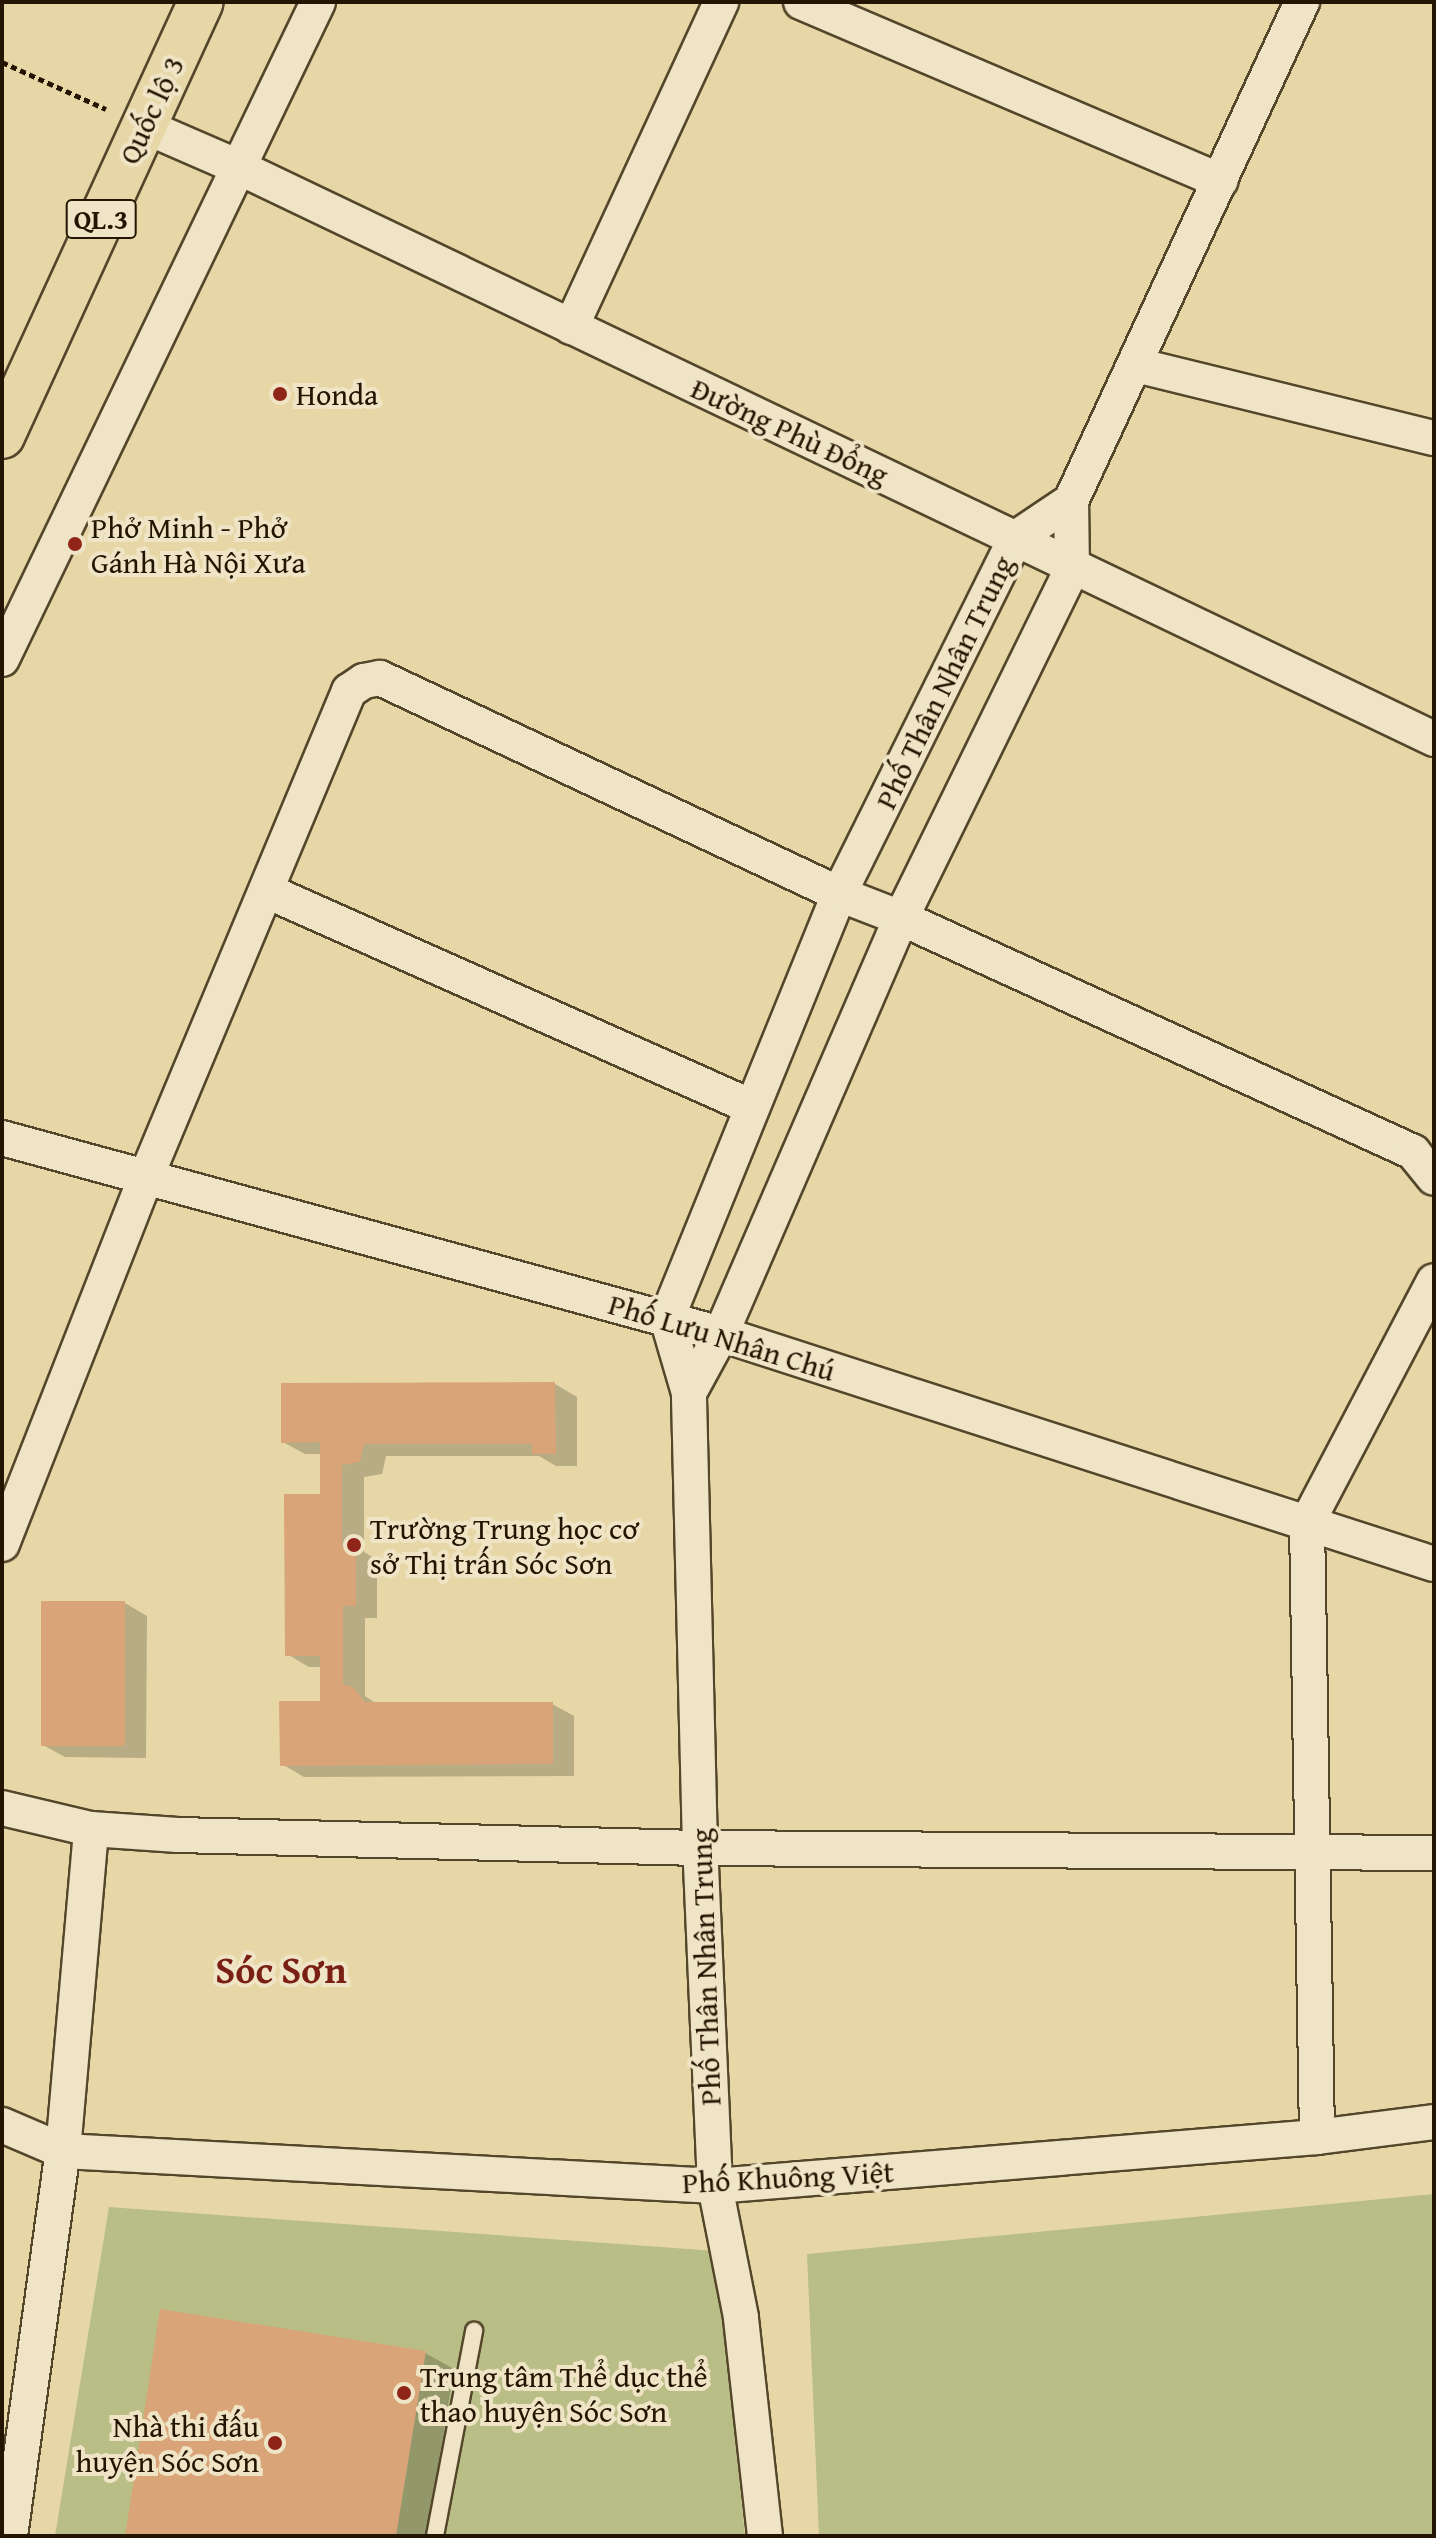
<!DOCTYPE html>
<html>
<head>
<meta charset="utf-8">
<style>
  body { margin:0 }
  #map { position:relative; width:1436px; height:2538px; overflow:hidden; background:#e7d7a7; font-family:"Gentium Book Plus",serif }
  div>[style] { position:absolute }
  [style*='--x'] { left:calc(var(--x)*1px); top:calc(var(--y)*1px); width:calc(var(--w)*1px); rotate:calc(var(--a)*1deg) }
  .green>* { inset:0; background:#b8be85 }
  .shadow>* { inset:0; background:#0003 }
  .building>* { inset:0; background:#d8a478; transform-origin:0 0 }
  .path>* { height:5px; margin-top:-2.5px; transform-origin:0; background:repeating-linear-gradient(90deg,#231501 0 6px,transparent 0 10px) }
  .roads { filter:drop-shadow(2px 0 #54462a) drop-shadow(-2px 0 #54462a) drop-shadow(0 2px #54462a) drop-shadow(0 -2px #54462a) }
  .lane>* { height:16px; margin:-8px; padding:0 8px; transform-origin:8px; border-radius:8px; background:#efe5c6 }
  .street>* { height:34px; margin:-17px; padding:0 17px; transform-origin:17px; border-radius:17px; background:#efe5c6 }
  .highway>* { height:44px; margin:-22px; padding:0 22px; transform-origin:22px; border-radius:22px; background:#e7d7a7 }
  .dots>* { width:22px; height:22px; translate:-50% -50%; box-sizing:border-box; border:4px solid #efe5c6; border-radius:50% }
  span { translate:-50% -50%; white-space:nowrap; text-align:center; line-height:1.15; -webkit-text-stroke:8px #efe5c6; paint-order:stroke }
  .shield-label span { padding:2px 6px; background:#efe5c6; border:2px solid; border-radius:6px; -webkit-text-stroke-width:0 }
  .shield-label { font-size:28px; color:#231501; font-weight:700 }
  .street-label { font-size:30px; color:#231501 }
  .poi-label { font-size:30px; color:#231501 }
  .left { translate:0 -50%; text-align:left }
  .right { translate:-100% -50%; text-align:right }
  .district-label { font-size:38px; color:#7a1f14; font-weight:700 }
  .frame { position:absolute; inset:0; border:4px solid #231501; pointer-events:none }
</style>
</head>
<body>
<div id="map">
  <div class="green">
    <div style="clip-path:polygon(1434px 2194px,1434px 2536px,819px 2536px,807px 2254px)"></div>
    <div style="clip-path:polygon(109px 2207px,716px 2251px,745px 2536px,55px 2536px)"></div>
  </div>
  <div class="shadow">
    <div style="clip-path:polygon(555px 1384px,577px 1397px,577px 1466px,556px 1466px,539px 1456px,386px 1456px,382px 1474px,364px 1477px,364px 1552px,377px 1560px,377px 1618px,365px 1618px,365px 1696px,377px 1704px,552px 1704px,574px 1716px,574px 1776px,304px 1777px,282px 1764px,322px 1703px,322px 1667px,309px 1667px,287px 1654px,322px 1496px,322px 1454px,305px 1454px,283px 1442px)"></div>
    <div style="clip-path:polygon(125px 1603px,147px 1616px,146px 1758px,65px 1757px,43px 1745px)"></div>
    <div style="clip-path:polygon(425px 2353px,454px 2369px,427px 2536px,127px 2536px)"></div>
  </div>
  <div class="building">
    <div style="clip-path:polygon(555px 1382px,556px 1454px,532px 1454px,532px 1444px,364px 1444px,360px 1462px,342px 1465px,342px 1546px,356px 1546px,356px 1606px,343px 1606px,343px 1684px,353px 1687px,365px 1702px,553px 1702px,553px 1764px,280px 1766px,279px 1701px,320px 1701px,320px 1656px,285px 1656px,284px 1494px,320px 1494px,320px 1442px,281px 1443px,281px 1383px)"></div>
    <div style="left:41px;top:1601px;width:84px;height:145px"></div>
    <div style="clip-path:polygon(160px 2309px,426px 2351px,396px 2536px,125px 2536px)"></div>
  </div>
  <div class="path">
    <div style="--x:2;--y:62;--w:114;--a:24.3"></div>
  </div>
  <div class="roads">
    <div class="lane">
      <div style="--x:435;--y:2536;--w:209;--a:-79.2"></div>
    </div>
    <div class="street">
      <div style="--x:801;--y:2;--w:456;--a:23.1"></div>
      <div style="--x:144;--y:126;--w:100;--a:23.5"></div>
      <div style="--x:236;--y:166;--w:1328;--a:25.56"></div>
      <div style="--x:571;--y:327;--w:358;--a:-65.2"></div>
      <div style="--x:1136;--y:365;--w:307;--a:13.8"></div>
      <div style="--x:2;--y:659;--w:729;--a:-64.31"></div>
      <div style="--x:267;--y:891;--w:531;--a:24.01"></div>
      <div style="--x:2;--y:1138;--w:745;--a:15.25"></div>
      <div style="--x:721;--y:1334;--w:749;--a:17.88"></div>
      <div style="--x:689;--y:1393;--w:67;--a:-61.5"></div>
      <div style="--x:721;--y:1334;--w:453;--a:-66.6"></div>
      <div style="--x:901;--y:918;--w:389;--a:-63.9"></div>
      <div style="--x:1072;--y:569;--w:68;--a:-90.8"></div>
      <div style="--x:1071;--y:501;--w:550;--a:-65.16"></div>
      <div style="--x:2;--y:1544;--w:394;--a:-68.6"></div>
      <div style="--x:146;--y:1177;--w:527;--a:-67.33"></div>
      <div style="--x:349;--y:691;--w:18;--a:-34"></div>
      <div style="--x:364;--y:681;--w:16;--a:-11"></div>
      <div style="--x:380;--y:678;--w:507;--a:25.2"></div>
      <div style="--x:839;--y:894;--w:66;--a:21.2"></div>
      <div style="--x:901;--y:918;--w:563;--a:24.56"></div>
      <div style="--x:1413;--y:1152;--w:33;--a:51"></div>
      <div style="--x:2;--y:1808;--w:91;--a:13.3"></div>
      <div style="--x:91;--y:1829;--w:87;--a:3.9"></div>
      <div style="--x:178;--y:1835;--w:522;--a:1.43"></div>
      <div style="--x:700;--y:1848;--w:734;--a:0.39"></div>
      <div style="--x:2;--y:2125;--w:66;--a:23.1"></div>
      <div style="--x:63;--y:2151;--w:653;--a:3.07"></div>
      <div style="--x:715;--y:2186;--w:604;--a:-4.65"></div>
      <div style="--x:1317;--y:2137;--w:118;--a:-7.3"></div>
      <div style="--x:1317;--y:2137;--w:614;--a:-90.93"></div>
      <div style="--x:1307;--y:1523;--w:273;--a:-62.3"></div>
      <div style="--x:10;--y:2536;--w:389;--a:-82.2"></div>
      <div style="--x:63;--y:2151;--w:323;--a:-85"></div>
      <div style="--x:765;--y:2536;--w:220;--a:-96.3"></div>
      <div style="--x:741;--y:2317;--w:134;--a:-101.2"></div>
      <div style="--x:715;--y:2186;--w:338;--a:-92.5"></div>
      <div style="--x:700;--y:1848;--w:455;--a:-91.4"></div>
      <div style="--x:689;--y:1393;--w:78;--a:-106.3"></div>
      <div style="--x:667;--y:1318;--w:458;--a:-67.9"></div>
      <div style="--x:839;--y:894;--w:398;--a:-63.6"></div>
      <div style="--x:1016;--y:538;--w:66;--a:-33.9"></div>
    </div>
    <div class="highway">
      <div style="--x:2;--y:436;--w:477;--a:-65.4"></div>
    </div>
  </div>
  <div class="dots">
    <div style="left:280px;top:394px;background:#8f2418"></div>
    <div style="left:75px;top:544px;background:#8f2418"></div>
    <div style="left:354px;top:1545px;background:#8f2418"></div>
    <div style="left:404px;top:2393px;background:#8f2418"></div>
    <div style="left:275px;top:2443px;background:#8f2418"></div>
  </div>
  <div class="shield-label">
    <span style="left:101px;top:219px">QL.3</span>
  </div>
  <div class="street-label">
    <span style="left:151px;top:110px;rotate:-65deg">Quốc lộ 3</span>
    <span style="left:790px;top:431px;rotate:25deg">Đường Phù Đổng</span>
    <span style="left:944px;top:682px;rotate:-64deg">Phố Thân Nhân Trung</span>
    <span style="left:722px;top:1337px;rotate:17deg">Phố Lưu Nhân Chú</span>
    <span style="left:705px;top:1967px;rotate:-92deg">Phố Thân Nhân Trung</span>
    <span style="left:788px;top:2177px;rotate:-3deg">Phố Khuông Việt</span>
  </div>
  <div class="poi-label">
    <span class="left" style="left:296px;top:394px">Honda</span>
    <span class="left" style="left:91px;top:544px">Phở Minh - Phở<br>Gánh Hà Nội Xưa</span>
    <span class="left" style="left:370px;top:1545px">Trường Trung học cơ<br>sở Thị trấn Sóc Sơn</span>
    <span class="left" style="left:420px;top:2393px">Trung tâm Thể dục thể<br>thao huyện Sóc Sơn</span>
    <span class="right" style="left:259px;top:2443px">Nhà thi đấu<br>huyện Sóc Sơn</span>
  </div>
  <div class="district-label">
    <span style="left:281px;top:1970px">Sóc Sơn</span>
  </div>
  <div class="frame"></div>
</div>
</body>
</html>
